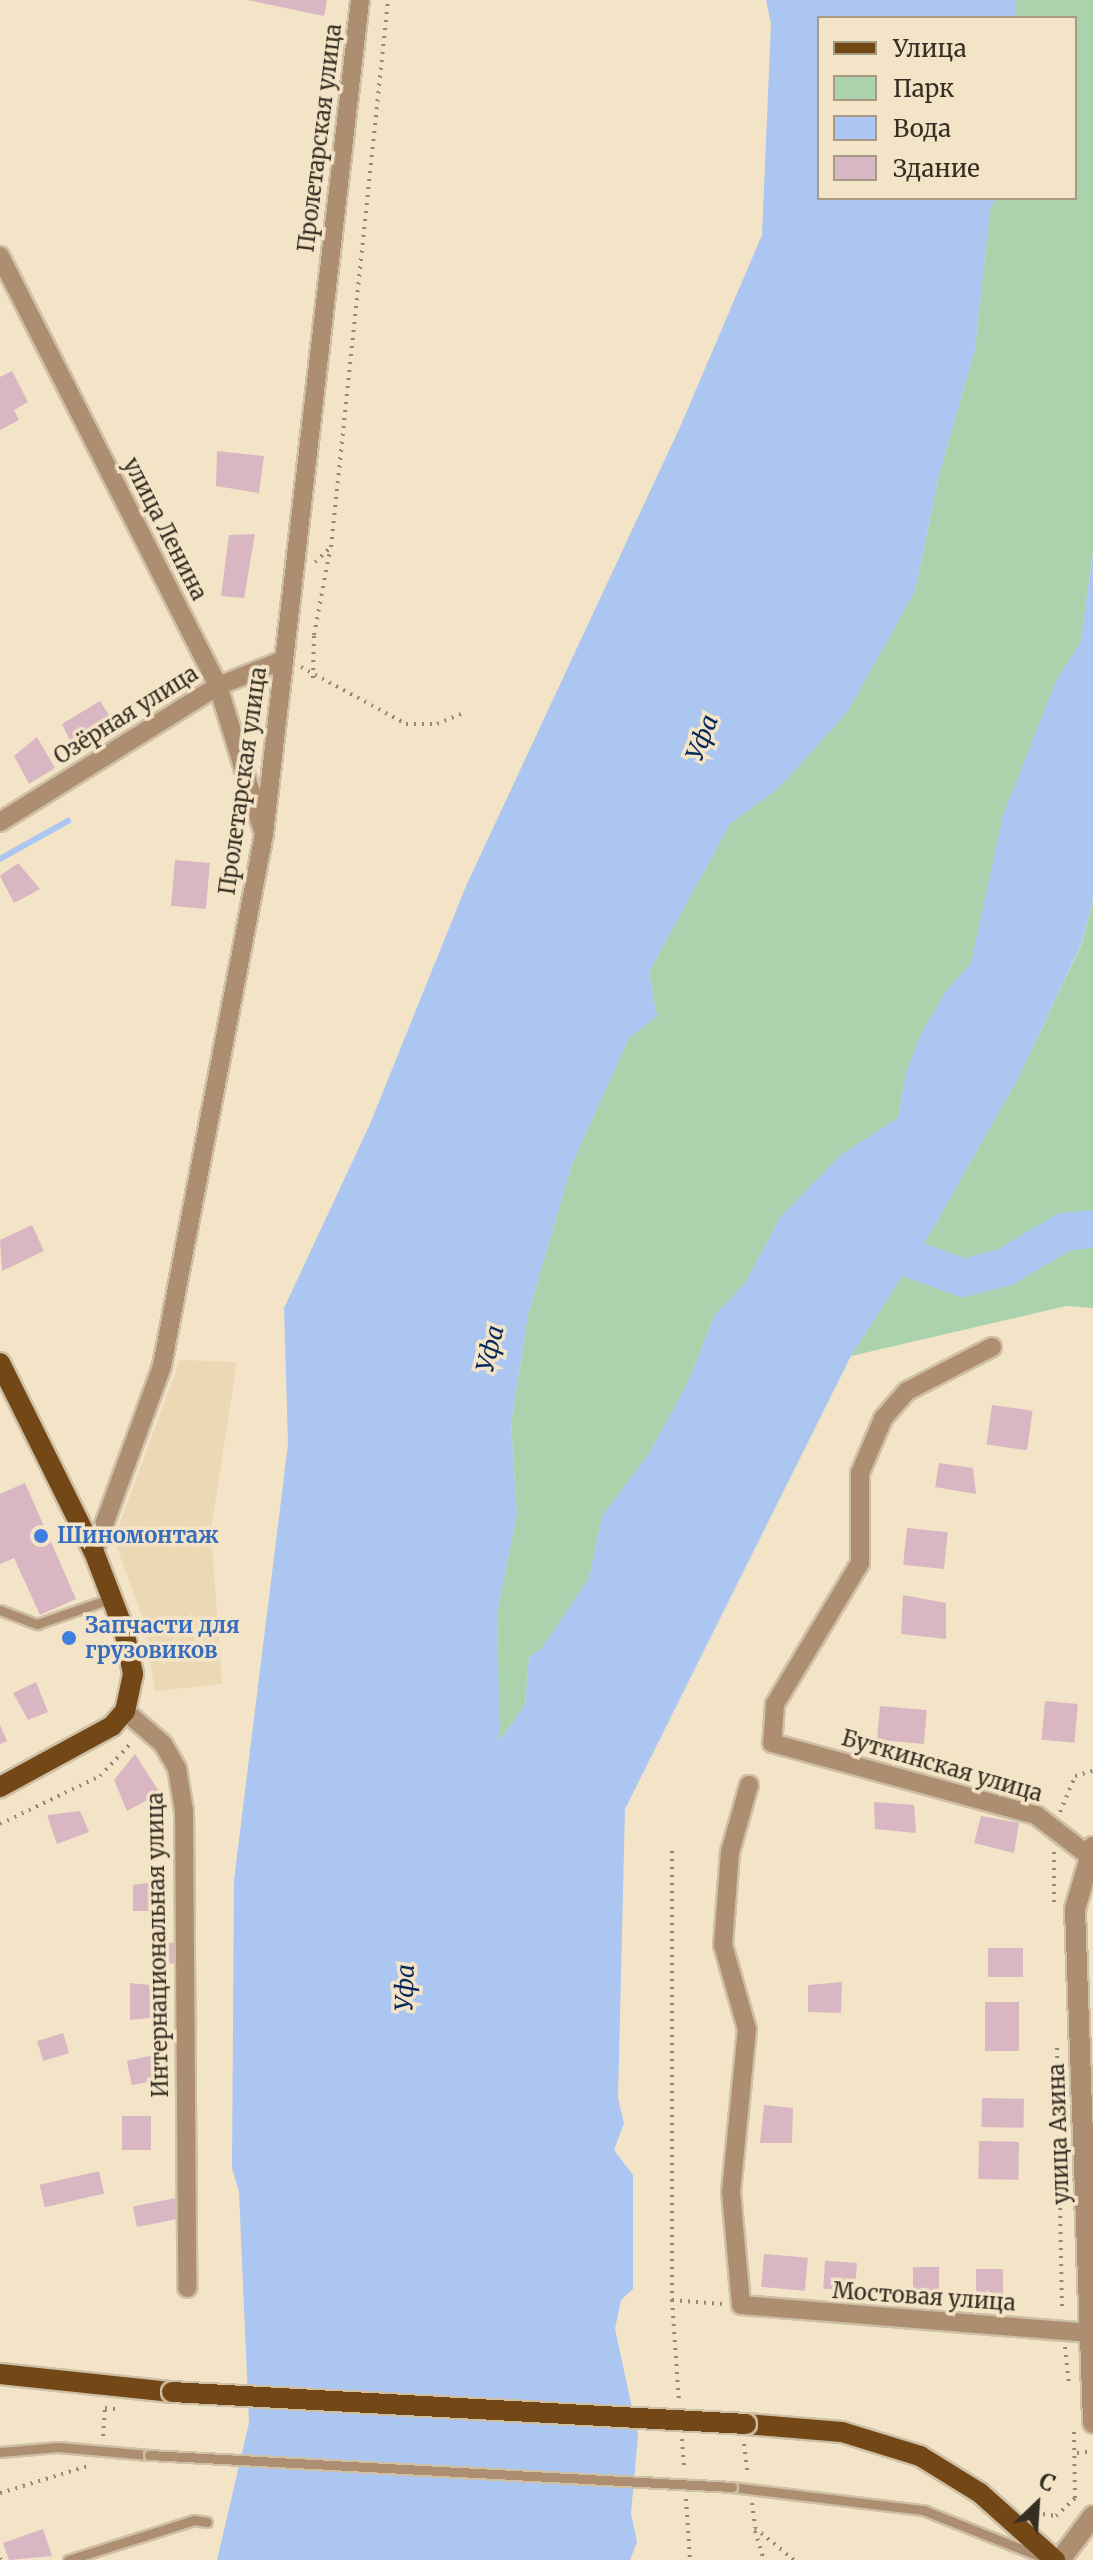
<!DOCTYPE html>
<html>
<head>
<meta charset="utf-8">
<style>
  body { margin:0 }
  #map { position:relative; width:1093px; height:2560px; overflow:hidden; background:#f4e4c7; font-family:Merriweather,serif }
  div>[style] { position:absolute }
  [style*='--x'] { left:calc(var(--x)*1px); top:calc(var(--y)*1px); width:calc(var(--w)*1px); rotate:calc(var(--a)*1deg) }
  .built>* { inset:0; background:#edd8b5 }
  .green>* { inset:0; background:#a9d2ad }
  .water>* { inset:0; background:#abc6f1 }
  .stream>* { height:6px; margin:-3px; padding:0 3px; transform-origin:3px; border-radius:3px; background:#abc6f1 }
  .river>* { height:38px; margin:-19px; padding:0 19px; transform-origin:19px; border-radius:19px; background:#abc6f1 }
  .building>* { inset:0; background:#d8b6c2; transform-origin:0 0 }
  .path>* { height:4px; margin-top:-2px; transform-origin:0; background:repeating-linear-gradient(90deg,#938874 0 2px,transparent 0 8px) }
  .roads { filter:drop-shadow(2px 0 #cec0a6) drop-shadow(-2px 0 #cec0a6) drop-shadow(0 2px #cec0a6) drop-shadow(0 -2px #cec0a6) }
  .service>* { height:9px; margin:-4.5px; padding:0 4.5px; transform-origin:4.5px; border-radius:4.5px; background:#ae8e70 }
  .minor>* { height:18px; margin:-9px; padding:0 9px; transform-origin:9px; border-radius:9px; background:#ae8e70 }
  .tertiary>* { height:20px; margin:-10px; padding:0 10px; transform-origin:10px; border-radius:10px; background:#ae8e70 }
  .primary>* { height:20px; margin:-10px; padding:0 10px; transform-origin:10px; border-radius:10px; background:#744717 }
  .bridges { filter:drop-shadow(2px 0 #cec0a6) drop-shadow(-2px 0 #cec0a6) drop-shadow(0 2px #cec0a6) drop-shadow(0 -2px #cec0a6) }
  .service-bridge>* { height:9px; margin:-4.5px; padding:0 4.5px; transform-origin:4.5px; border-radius:4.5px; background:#ae8e70 }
  .primary-bridge>* { height:20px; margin:-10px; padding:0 10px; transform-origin:10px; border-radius:10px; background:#744717 }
  .dots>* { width:22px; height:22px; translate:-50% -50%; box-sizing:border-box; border:4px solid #f4e4c7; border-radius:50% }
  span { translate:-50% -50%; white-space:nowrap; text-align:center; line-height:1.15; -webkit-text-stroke:7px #f4e4c7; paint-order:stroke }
  .street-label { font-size:22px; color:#342e23 }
  .shop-label { font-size:22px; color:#366cbe; font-weight:700 }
  .left { translate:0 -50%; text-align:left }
  .water-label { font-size:24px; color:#07285a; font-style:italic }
  .legend { position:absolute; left:817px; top:16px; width:260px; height:184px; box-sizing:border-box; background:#f4e4c7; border:2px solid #a79b85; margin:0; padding:10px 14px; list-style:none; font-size:24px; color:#342e23 }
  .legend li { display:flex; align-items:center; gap:16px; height:40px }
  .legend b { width:40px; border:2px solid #a79b85 }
  .north { position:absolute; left:997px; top:2464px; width:80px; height:80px; -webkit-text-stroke:6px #f4e4c7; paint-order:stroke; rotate:25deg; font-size:22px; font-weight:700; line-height:32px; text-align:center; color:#342e23 }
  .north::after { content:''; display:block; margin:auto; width:28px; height:36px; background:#342e23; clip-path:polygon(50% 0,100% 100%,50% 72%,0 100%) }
</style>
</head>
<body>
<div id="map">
  <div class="built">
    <div style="clip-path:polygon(180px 1360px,237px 1362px,211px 1530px,222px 1684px,155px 1691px,145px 1625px,114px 1539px)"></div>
  </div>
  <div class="green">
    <div style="clip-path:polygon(1016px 0,1093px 0,1093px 553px,1080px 643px,1057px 679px,1031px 747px,971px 964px,945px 992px,906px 1072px,898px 1118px,842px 1154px,781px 1216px,745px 1283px,714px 1316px,688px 1382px,648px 1455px,602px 1516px,589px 1578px,541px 1649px,529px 1657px,525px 1705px,499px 1741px,497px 1614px,517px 1514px,511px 1424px,528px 1315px,572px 1164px,629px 1038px,657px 1016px,649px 972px,730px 824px,780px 787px,915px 591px,939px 475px,975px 349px,990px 209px,996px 198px,1075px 198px,1075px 18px,1016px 18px)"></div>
    <div style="clip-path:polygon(1093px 899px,1093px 1308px,1066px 1306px,851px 1356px,932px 1230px,1019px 1077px,1082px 943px)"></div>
  </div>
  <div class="water">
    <div style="clip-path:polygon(766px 0,1016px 0,1016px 18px,819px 18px,819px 198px,996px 198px,990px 210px,975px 349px,939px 475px,915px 591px,848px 711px,780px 787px,730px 824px,649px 972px,657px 1016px,629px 1038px,572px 1164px,528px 1315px,511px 1424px,517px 1514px,497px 1614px,500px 1740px,525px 1705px,529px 1657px,541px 1649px,589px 1578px,602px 1516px,648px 1455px,688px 1382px,714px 1316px,745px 1283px,781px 1216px,842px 1154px,898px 1118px,906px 1072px,922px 1032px,945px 992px,971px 963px,1003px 815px,1057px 679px,1080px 643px,1093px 553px,1093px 899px,1082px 942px,1019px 1077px,932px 1230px,851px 1356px,625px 1809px,618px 2098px,624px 2123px,614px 2150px,633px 2175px,633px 2289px,621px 2300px,615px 2329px,638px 2435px,631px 2513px,637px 2542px,630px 2560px,217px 2560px,249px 2423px,239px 2192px,232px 2168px,234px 1880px,288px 1444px,284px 1308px,370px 1124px,466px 886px,680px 427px,762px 235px,771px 23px)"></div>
  </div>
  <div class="stream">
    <div style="--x:0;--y:859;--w:78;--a:-29.2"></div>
  </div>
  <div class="river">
    <div style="--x:914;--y:1260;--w:53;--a:19.8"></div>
    <div style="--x:964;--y:1278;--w:42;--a:-15"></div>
    <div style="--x:1005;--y:1267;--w:69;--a:-30.7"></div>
    <div style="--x:1064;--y:1232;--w:29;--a:-6"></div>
  </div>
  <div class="building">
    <div style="clip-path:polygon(247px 0,327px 0,324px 16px)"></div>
    <div style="clip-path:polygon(12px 371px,28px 402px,14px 410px,19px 420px,0 430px,0 377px)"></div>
    <div style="clip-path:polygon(217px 451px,264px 456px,259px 493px,216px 486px)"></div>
    <div style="clip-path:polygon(255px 534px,244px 598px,221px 596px,229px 535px)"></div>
    <div style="clip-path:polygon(100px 701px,120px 732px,77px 755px,62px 724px)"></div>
    <div style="clip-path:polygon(37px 737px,55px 768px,29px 784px,14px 756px)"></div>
    <div style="left:175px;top:860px;width:35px;height:46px;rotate:5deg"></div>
    <div style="clip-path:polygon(18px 863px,40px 889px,14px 903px,0 876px)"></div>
    <div style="clip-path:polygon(32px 1225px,44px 1251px,2px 1271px,0 1240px)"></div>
    <div style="left:992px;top:1405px;width:41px;height:40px;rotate:8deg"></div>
    <div style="clip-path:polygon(939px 1463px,973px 1468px,976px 1494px,935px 1487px)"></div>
    <div style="clip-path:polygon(25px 1483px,76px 1599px,40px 1615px,14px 1558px,0 1564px,0 1494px)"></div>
    <div style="left:907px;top:1528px;width:41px;height:37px;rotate:6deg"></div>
    <div style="clip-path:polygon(903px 1595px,946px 1603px,946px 1639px,901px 1634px)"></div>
    <div style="clip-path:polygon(36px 1682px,48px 1712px,28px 1720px,13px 1693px)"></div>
    <div style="left:1045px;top:1701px;width:33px;height:39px;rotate:5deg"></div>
    <div style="left:880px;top:1706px;width:47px;height:34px;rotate:5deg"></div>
    <div style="clip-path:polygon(0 1725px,7px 1741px,0 1744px)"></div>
    <div style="clip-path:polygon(135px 1754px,160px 1793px,127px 1811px,114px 1780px)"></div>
    <div style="clip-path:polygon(874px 1802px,914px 1805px,916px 1833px,875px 1829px)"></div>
    <div style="clip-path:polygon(80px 1811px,89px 1832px,57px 1844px,47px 1815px)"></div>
    <div style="clip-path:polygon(981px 1816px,1019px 1823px,1014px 1853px,974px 1843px)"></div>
    <div style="clip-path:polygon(162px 1881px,161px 1911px,133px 1911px,133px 1885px)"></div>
    <div style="left:152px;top:1942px;width:30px;height:21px;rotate:2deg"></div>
    <div style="left:988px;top:1948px;width:35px;height:29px"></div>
    <div style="clip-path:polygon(842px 1982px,841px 2013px,808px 2012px,808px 1985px)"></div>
    <div style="clip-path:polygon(130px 1983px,161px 1986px,158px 2017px,130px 2020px)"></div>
    <div style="left:985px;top:2002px;width:34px;height:49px"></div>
    <div style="left:63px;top:2033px;width:21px;height:27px;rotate:73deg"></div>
    <div style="left:159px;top:2054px;width:25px;height:33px;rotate:78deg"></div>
    <div style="left:982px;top:2098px;width:42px;height:29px;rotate:1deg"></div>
    <div style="clip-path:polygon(764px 2105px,793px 2108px,792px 2143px,760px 2143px)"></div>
    <div style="left:151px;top:2116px;width:34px;height:29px;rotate:90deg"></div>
    <div style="left:979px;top:2141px;width:40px;height:38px;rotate:1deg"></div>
    <div style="left:99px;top:2171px;width:23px;height:61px;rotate:77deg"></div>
    <div style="left:176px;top:2198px;width:21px;height:44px;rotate:79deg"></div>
    <div style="left:764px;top:2254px;width:44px;height:33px;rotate:5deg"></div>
    <div style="left:857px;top:2263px;width:28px;height:32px;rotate:94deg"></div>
    <div style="left:939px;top:2267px;width:27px;height:26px;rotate:90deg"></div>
    <div style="left:976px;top:2269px;width:27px;height:34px"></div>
    <div style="clip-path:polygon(43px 2529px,52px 2556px,9px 2560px,3px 2543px)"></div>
  </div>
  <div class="path">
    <div style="--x:315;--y:562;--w:22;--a:-43"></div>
    <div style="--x:331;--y:547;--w:550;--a:-84.05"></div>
    <div style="--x:301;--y:667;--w:119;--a:28.5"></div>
    <div style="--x:406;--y:724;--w:31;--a:0"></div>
    <div style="--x:437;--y:724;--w:26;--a:-23"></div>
    <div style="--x:313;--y:678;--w:43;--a:-88.7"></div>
    <div style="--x:314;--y:635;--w:86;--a:-79.3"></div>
    <div style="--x:1060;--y:1812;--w:39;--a:-67"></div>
    <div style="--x:1075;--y:1776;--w:19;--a:-16"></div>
    <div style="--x:0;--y:1824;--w:111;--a:-25.6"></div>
    <div style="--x:100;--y:1776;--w:47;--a:-46.7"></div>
    <div style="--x:672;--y:1851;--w:449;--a:90"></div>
    <div style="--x:672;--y:2300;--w:102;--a:86.1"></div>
    <div style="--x:1054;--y:1852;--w:51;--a:90"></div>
    <div style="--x:1057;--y:2048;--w:263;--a:88.9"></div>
    <div style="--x:672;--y:2300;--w:50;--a:4.6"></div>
    <div style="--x:1065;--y:2347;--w:39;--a:84"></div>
    <div style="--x:103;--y:2436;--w:28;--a:-86"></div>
    <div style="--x:105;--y:2408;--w:11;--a:5"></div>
    <div style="--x:682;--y:2439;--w:31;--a:86"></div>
    <div style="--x:744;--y:2444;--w:31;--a:83"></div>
    <div style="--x:1077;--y:2453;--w:16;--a:-7"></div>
    <div style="--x:0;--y:2493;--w:95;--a:-17.1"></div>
    <div style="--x:686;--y:2499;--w:61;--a:86.2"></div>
    <div style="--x:752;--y:2503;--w:25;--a:83"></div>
    <div style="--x:755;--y:2528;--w:50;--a:39.4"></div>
    <div style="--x:1035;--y:2513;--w:21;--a:8"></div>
    <div style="--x:1056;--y:2516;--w:26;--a:-43"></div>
    <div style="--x:1075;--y:2498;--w:67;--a:-90.9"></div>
    <div style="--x:755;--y:2531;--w:30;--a:73"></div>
    <div style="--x:0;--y:2558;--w:2;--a:63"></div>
  </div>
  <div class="roads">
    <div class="service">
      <div style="--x:0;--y:1610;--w:40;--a:21"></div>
      <div style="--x:37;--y:1624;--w:79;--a:-19.1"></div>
      <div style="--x:0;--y:2452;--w:58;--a:-4.9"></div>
      <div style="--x:58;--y:2447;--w:91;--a:5"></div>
      <div style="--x:732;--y:2487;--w:192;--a:6.9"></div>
      <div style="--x:923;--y:2510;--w:128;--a:21.6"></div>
      <div style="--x:68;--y:2560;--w:132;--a:-17.6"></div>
      <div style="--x:194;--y:2520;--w:13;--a:9"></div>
    </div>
    <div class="minor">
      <div style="--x:0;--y:256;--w:482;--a:63.1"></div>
      <div style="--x:218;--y:686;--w:149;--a:72.8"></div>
      <div style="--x:0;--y:822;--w:257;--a:-32"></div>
      <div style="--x:218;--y:686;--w:70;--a:-21.8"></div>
      <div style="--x:992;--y:1347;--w:96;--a:152.6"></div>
      <div style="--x:907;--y:1391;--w:37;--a:131"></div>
      <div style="--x:883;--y:1419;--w:59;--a:113.1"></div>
      <div style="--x:860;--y:1473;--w:90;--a:90"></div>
      <div style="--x:860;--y:1563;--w:165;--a:121.1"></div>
      <div style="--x:775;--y:1704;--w:39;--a:94"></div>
      <div style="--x:772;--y:1743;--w:274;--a:15.3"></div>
      <div style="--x:1036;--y:1815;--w:66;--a:37.6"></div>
      <div style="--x:94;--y:1552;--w:198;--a:-69.9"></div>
      <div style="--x:162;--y:1366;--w:542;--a:-79.15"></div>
      <div style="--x:264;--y:834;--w:840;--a:-83.43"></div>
      <div style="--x:125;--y:1711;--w:50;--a:41"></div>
      <div style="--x:163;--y:1744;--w:28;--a:60"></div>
      <div style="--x:177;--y:1768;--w:44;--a:80.8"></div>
      <div style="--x:184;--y:1811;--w:477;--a:89.6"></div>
      <div style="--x:749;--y:1785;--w:70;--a:105.8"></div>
      <div style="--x:730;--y:1852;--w:93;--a:94.3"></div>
      <div style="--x:723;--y:1945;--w:87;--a:74.1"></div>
      <div style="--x:747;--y:2029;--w:164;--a:95.6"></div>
      <div style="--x:731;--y:2192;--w:113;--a:84.9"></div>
      <div style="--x:741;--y:2305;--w:350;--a:4.6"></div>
    </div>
    <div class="tertiary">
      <div style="--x:1093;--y:1847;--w:65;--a:106.2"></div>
      <div style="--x:1075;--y:1909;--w:514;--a:87.99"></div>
      <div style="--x:1060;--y:2560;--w:55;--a:-53.1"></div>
    </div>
    <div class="primary">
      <div style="--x:0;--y:1363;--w:211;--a:63.6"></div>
      <div style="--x:94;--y:1552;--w:84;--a:69"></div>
      <div style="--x:124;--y:1630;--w:45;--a:78.4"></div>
      <div style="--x:133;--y:1674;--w:38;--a:102"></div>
      <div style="--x:125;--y:1711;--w:20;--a:131"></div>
      <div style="--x:112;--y:1726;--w:128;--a:151.4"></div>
      <div style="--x:0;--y:2374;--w:173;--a:6"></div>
      <div style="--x:746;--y:2424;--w:96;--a:4.8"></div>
      <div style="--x:842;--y:2432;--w:82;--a:17.1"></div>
      <div style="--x:920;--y:2456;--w:70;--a:31.7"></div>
      <div style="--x:980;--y:2493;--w:101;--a:41.8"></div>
    </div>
  </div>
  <div class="bridges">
    <div class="service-bridge">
      <div style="--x:149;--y:2455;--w:584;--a:3.14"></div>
    </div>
    <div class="primary-bridge">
      <div style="--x:172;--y:2392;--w:575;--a:3.19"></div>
    </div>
  </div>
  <div class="dots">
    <div style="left:41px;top:1536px;background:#3f7fe0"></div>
    <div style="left:69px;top:1638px;background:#3f7fe0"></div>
  </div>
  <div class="street-label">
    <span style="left:320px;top:138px;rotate:-83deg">Пролетарская улица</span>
    <span style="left:165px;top:529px;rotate:63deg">улица Ленина</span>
    <span style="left:126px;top:715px;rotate:-32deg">Озёрная улица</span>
    <span style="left:243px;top:781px;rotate:-82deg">Пролетарская улица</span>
    <span style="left:942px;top:1766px;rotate:16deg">Буткинская улица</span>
    <span style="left:158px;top:1945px;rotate:-91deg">Интернациональная улица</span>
    <span style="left:1059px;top:2134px;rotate:-92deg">улица Азина</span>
    <span style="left:924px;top:2297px;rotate:4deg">Мостовая улица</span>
  </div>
  <div class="shop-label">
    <span class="left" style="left:57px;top:1536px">Шиномонтаж</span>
    <span class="left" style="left:85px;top:1638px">Запчасти для<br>грузовиков</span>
  </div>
  <div class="water-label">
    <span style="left:702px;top:738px;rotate:-68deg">Уфа</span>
    <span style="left:490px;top:1349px;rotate:-76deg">Уфа</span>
    <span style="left:405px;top:1988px;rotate:-88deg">Уфа</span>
  </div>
  <ul class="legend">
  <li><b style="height:10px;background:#744717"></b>Улица</li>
  <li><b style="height:22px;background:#a9d2ad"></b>Парк</li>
  <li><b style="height:22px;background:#abc6f1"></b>Вода</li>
  <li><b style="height:22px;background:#d8b6c2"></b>Здание</li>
  </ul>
  <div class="north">С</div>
</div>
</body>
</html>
